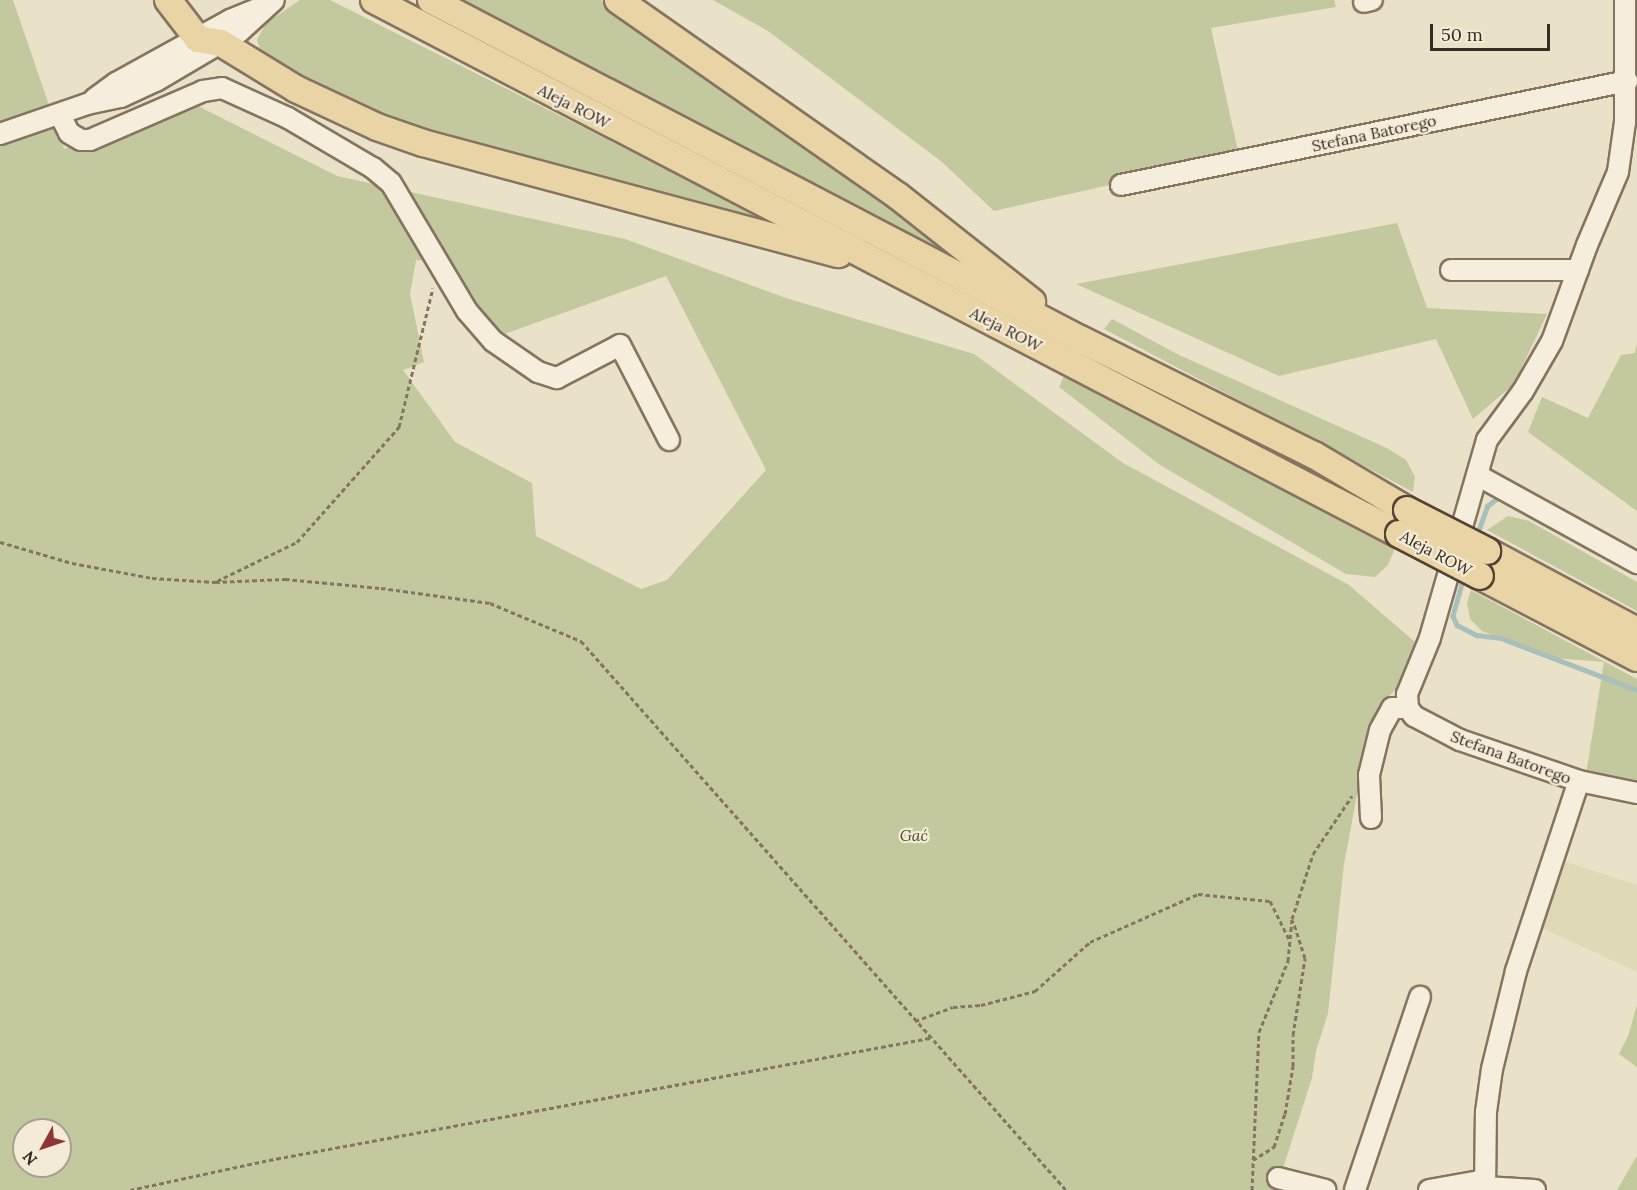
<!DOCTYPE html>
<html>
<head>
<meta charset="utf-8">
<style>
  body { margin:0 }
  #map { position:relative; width:1637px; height:1190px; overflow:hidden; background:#eae1c9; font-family:Lora,serif }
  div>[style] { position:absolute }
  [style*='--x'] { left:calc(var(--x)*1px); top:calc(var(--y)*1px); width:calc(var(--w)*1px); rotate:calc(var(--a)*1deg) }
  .farmland>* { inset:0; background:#dfd9b7 }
  .green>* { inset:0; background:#c3c89e }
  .stream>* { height:4.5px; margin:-2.25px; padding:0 2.25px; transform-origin:2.25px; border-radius:2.25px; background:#a9bfb9 }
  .path>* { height:3px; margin-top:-1.5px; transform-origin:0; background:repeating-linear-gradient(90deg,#857460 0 4.5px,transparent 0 7.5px) }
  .roads { filter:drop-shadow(2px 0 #857460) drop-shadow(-2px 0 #857460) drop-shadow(0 2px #857460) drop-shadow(0 -2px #857460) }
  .minor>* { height:20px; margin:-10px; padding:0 10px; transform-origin:10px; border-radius:10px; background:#f6eedc }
  .major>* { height:26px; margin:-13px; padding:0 13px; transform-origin:13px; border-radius:13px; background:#e9d4a6 }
  .bridges { filter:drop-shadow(2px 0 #544233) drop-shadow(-2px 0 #544233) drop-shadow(0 2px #544233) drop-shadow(0 -2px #544233) }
  .major-bridge>* { height:26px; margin:-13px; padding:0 13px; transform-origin:13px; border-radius:13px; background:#e9d4a6 }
  span { translate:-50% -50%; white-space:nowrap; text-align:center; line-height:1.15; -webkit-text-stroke:4.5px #f3ebd8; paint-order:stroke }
  .street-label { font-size:16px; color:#372c22 }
  .park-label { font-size:16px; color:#47512a; font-style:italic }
  .north { position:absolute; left:12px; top:1118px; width:60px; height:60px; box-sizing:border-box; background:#f3ebd8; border:2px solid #a89f8f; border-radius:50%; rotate:230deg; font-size:16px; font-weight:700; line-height:24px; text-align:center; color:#372c22 }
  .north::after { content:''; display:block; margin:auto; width:21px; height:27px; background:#8e3636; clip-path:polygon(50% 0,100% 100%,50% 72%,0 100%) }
  .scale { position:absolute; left:1430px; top:24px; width:120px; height:27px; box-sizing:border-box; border:3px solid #372c22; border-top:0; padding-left:8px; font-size:18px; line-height:21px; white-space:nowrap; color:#372c22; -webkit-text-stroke:4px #f3ebd8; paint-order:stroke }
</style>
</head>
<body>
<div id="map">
  <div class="farmland">
    <div style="clip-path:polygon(1560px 860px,1637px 885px,1637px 972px,1540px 927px)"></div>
  </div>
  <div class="green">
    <div style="clip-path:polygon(evenodd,0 0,13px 0,64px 149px,194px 104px,337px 176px,625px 239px,786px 298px,974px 354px,1123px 463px,1349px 585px,1415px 642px,1400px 684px,1380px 707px,1362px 768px,1344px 864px,1328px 1013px,1316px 1051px,1312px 1078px,1276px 1190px,0 1190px,0 0,416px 260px,428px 261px,485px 341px,666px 276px,766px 470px,667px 580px,641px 589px,536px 536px,532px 483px,455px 442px,403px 370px,424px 362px,410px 294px,416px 260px,0 0,24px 1130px,60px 1130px,60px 1166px,24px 1166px,24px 1130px)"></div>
    <div style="clip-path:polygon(300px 0,330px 0,789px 231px,457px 143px,370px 114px,262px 55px,257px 40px,266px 23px)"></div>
    <div style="clip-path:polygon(464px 0,601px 0,996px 279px)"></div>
    <div style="clip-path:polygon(713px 0,1334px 0,1336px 7px,1211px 28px,1239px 156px,994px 211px,942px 162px,768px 31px)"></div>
    <div style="clip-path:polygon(1397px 223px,1427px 308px,1547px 314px,1514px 384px,1473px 419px,1436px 339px,1279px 376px,1076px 284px)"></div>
    <div style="clip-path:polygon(1112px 319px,1179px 355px,1387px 448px,1406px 460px,1415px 477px,1413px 492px,1104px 329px)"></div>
    <div style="clip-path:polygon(1637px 344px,1637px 511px,1528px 432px,1542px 397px,1588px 418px,1621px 355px,1635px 353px)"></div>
    <div style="clip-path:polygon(1064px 376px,1395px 548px,1388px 565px,1375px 577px,1346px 574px,1160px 465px,1059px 387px)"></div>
    <div style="clip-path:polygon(1508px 516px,1529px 521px,1637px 582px,1637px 611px,1487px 530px)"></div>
    <div style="clip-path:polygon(1471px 590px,1637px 679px,1637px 784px,1586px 774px,1604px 662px,1554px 658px,1482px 631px,1470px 619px,1467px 603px)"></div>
    <div style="clip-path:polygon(1637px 1005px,1637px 1067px,1619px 1054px,1628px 1036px)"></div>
    <div style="clip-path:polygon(1637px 1156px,1637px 1190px,1617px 1190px,1635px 1159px)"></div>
  </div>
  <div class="stream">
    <div style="--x:1476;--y:537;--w:33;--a:-70"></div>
    <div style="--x:1487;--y:506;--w:15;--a:-37"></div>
    <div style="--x:1464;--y:577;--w:41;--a:105.8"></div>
    <div style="--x:1453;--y:616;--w:10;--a:66"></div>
    <div style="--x:1457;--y:625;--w:22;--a:27"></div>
    <div style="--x:1477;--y:635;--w:24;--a:7"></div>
    <div style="--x:1501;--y:638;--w:146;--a:20.9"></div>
  </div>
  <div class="path">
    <div style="--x:0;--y:542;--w:75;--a:16.3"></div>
    <div style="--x:72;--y:563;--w:81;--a:10.6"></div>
    <div style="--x:152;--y:578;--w:63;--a:3.6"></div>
    <div style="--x:215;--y:582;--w:70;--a:-2.5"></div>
    <div style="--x:285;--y:579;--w:96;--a:5.4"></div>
    <div style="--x:381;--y:588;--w:110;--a:7.8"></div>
    <div style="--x:490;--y:603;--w:99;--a:22.7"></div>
    <div style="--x:581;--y:641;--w:733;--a:48.54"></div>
    <div style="--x:217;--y:581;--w:89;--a:-26"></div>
    <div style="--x:297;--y:542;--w:154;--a:-48.4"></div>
    <div style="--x:399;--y:427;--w:143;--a:-76.3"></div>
    <div style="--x:915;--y:1021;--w:40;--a:-20.2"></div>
    <div style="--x:953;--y:1007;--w:28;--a:-4"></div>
    <div style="--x:981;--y:1005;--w:56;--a:-14.5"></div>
    <div style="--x:1035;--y:991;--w:74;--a:-41.7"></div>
    <div style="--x:1090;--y:942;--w:118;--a:-24"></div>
    <div style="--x:1198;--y:894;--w:72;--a:5.6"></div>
    <div style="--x:1270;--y:901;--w:42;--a:63.4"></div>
    <div style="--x:1253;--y:1160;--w:25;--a:-32"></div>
    <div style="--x:1274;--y:1147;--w:35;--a:-72"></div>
    <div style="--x:1285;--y:1114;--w:49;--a:-80.5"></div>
    <div style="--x:1293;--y:1066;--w:31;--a:-90"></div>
    <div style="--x:1293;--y:1035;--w:78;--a:-81.1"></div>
    <div style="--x:1305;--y:958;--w:39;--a:-108"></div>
    <div style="--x:130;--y:1190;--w:142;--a:-12.2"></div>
    <div style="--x:269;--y:1160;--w:672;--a:-10.46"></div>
    <div style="--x:1252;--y:1190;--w:158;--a:-87.5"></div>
    <div style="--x:1259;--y:1032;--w:77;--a:-67.8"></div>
    <div style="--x:1288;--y:961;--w:42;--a:-84.6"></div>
    <div style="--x:1292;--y:919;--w:68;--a:-72.1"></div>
    <div style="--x:1313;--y:854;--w:70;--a:-56.1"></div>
  </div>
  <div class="roads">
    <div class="minor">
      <div style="--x:1625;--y:0;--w:122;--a:90"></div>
      <div style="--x:1625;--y:122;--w:50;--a:98"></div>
      <div style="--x:1618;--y:172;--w:79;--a:113"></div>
      <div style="--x:1587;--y:245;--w:102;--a:110"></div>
      <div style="--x:1552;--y:341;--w:58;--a:120.1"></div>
      <div style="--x:1523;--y:391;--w:61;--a:126.3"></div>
      <div style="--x:1487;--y:440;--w:206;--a:106.1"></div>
      <div style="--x:1430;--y:638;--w:61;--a:112.3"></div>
      <div style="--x:1407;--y:694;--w:14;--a:86"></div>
      <div style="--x:1408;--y:708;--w:10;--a:53"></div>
      <div style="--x:1414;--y:716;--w:52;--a:27.6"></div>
      <div style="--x:1460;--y:740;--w:126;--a:19"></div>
      <div style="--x:1579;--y:781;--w:59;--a:11.7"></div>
      <div style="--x:1364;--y:2;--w:8;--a:-14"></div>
      <div style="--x:94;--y:99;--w:27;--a:-36"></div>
      <div style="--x:116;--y:83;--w:130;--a:-28.9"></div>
      <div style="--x:230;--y:20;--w:29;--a:-22"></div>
      <div style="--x:60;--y:115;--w:20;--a:63"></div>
      <div style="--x:69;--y:133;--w:14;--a:30"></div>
      <div style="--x:81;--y:140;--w:9;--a:0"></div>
      <div style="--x:90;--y:140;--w:123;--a:-23.4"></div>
      <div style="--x:203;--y:91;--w:19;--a:-9"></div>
      <div style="--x:222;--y:88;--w:72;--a:24.4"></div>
      <div style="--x:288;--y:118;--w:99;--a:30.5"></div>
      <div style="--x:373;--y:168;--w:23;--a:40"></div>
      <div style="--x:391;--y:183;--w:149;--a:59.3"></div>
      <div style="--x:467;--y:311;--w:40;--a:49"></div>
      <div style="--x:493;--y:341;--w:55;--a:34.6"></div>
      <div style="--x:538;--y:372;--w:20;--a:18"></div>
      <div style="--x:557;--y:378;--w:71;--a:-27.6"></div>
      <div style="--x:620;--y:345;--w:107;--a:62.7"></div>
      <div style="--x:0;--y:134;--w:92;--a:-19"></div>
      <div style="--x:87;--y:104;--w:35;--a:-12"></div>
      <div style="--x:121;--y:97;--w:38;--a:-25"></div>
      <div style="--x:156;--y:81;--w:96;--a:-30.6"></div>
      <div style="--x:239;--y:32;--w:47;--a:-42.4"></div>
      <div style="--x:1121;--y:185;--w:517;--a:-11.61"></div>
      <div style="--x:1451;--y:270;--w:127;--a:0"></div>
      <div style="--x:1477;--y:475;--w:183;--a:28.8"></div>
      <div style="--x:1371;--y:818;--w:43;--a:-92.7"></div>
      <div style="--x:1369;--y:775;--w:46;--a:-76.3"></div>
      <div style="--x:1380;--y:730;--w:25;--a:-61"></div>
      <div style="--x:1392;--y:708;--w:16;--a:0"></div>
      <div style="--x:1278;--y:1178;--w:49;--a:14"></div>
      <div style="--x:1485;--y:1187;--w:50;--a:3.4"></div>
      <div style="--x:1355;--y:1190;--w:204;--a:-71.4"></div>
      <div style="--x:1429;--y:1190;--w:57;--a:-10.1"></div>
      <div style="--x:1485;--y:1190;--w:78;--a:-89.3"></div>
      <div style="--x:1486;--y:1112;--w:43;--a:-82.1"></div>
      <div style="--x:1492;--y:1069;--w:101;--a:-76.2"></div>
      <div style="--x:1516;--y:971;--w:200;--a:-71.7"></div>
    </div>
    <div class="major">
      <div style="--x:168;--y:0;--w:49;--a:52.4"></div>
      <div style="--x:198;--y:39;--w:23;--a:10"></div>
      <div style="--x:221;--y:43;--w:88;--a:31.5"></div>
      <div style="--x:296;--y:89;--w:89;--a:25.1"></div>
      <div style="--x:377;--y:127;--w:49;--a:19.2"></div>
      <div style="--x:423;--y:143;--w:430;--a:15"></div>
      <div style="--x:374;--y:0;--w:1156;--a:27.52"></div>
      <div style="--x:431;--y:0;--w:732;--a:27.58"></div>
      <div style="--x:1080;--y:339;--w:261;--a:26.4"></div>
      <div style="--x:1314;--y:455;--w:108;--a:30.6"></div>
      <div style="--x:618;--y:0;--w:342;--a:35"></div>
      <div style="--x:898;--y:196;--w:171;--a:38.3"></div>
      <div style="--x:1487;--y:551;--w:170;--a:28.1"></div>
      <div style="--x:1480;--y:576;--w:177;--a:27.6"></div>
    </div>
  </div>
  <div class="bridges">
    <div class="major-bridge">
      <div style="--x:1407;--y:510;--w:90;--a:27.1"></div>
      <div style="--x:1399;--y:534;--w:91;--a:27.4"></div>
    </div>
  </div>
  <div class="street-label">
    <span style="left:574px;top:106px;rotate:27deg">Aleja ROW</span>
    <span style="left:1374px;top:133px;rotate:-12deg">Stefana Batorego</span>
    <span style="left:1006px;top:329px;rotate:27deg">Aleja ROW</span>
    <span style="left:1436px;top:553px;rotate:28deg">Aleja ROW</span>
    <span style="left:1511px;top:757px;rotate:20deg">Stefana Batorego</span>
  </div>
  <div class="park-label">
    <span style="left:914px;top:835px">Gać</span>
  </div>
  <div class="north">N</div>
  <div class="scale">50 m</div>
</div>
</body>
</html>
